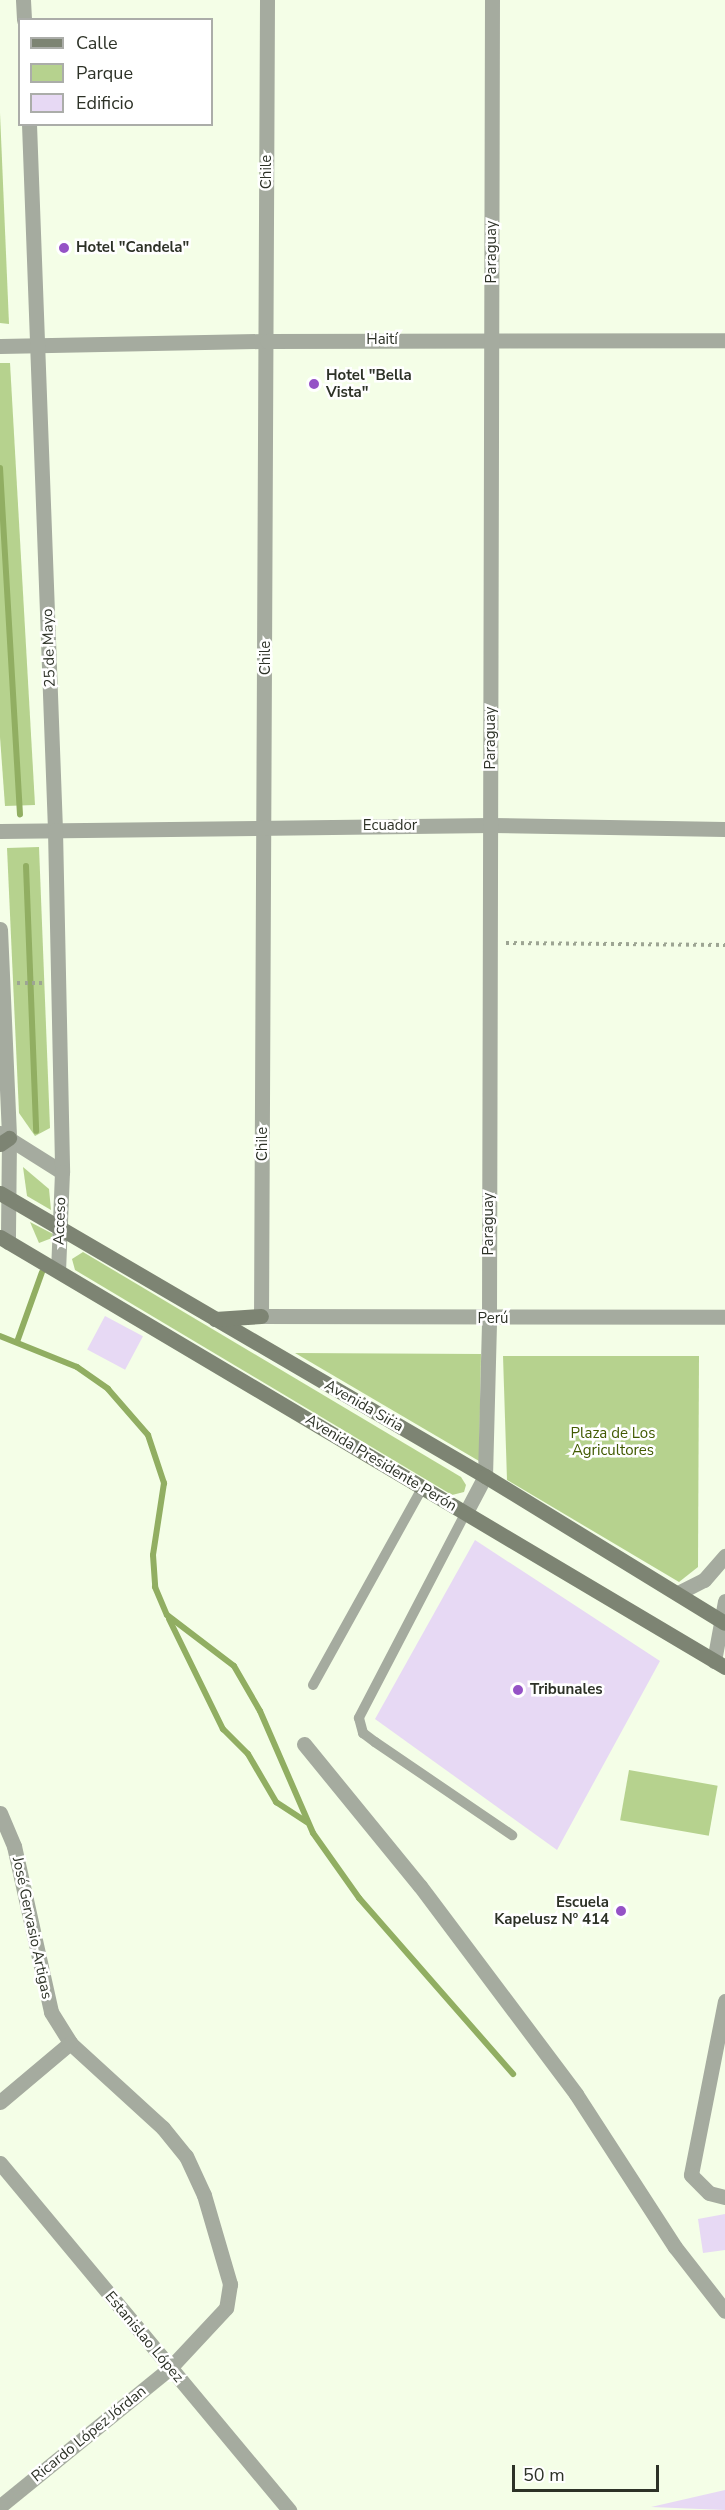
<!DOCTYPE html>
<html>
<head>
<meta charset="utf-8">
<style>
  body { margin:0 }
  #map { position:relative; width:725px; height:2510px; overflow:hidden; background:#f4fee7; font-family:"Nunito Sans",sans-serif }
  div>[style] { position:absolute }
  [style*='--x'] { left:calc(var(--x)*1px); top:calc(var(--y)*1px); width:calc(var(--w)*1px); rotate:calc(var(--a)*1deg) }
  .green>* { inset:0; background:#b6d28e; transform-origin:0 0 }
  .stream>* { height:6px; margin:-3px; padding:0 3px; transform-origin:3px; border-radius:3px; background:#91ae62 }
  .building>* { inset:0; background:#e7d9f4; transform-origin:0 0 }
  .path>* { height:4px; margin-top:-2px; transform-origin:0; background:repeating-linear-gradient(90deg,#9da593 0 3px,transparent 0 7.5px) }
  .service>* { height:10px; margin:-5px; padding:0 5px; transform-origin:5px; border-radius:5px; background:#a5ab9f }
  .minor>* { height:15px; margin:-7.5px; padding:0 7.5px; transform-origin:7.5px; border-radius:7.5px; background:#a5ab9f }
  .tertiary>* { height:15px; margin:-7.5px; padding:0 7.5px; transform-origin:7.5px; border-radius:7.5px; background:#a5ab9f }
  .secondary>* { height:15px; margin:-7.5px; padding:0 7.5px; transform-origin:7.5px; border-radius:7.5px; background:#7d8473 }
  .dots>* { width:16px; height:16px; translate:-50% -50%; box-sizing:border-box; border:3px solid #fff; border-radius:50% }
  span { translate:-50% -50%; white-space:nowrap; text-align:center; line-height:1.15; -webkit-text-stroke:5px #fff; paint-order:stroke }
  .street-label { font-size:15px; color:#2d3227 }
  .poi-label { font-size:15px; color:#2d3227; font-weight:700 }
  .left { translate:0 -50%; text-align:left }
  .right { translate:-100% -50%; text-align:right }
  .park-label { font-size:15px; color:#415a01 }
  .legend { position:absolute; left:18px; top:18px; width:195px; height:108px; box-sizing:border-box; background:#fff; border:2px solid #abada9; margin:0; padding:8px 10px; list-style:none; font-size:18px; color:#2d3227 }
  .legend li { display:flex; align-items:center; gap:12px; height:30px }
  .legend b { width:30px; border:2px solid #abada9 }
  .scale { position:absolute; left:512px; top:2465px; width:147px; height:27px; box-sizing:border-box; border:3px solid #2d3227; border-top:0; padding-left:8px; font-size:18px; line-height:21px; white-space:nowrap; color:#2d3227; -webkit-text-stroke:4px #fff; paint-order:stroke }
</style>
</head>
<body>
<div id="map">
  <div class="green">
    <div style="clip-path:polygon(0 113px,9px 324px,0 323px)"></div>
    <div style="clip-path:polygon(0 363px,10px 363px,35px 805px,5px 806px,0 737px)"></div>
    <div style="clip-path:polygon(39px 847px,50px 1128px,35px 1136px,19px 1113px,7px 848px)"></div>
    <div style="clip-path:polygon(23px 1167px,49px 1189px,51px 1210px,27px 1196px)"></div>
    <div style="clip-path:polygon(30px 1222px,53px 1234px,52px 1238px,39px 1243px)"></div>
    <div style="clip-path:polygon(83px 1252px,461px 1477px,466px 1485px,464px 1492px,452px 1495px,75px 1270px,72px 1259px)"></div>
    <div style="clip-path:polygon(295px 1353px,481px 1354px,479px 1461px)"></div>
    <div style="clip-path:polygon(503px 1356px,699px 1356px,698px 1567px,679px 1582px,507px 1480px)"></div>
    <div style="left:629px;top:1770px;width:90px;height:51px;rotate:10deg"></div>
  </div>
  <div class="stream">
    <div style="--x:0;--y:468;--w:347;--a:86.7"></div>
    <div style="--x:26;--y:866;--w:265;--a:87.8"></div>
    <div style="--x:0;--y:1336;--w:83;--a:21.9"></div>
    <div style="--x:77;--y:1367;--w:38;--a:35"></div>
    <div style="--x:108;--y:1389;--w:61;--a:49"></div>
    <div style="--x:148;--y:1435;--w:51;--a:71.6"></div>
    <div style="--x:164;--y:1483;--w:73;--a:98.7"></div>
    <div style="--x:153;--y:1555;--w:32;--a:86"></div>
    <div style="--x:155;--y:1587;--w:30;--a:67"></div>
    <div style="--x:167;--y:1615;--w:84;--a:37.3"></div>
    <div style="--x:234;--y:1666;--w:52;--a:60"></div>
    <div style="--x:260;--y:1711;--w:133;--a:66.5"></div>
    <div style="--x:313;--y:1833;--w:80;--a:54.7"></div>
    <div style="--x:359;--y:1898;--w:234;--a:48.8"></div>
    <div style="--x:17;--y:1342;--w:74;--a:-70.3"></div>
    <div style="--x:169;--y:1619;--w:123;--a:63.9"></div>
    <div style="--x:223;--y:1729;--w:35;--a:45"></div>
    <div style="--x:248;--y:1754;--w:56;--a:59.7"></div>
    <div style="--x:276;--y:1802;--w:37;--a:33"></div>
  </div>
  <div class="building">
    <div style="left:105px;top:1316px;width:43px;height:38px;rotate:28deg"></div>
    <div style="clip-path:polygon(475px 1540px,660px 1661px,557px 1850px,375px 1719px)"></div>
    <div style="clip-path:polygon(725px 2214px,725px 2250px,703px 2253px,698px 2219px)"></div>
    <div style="clip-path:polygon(725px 2490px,725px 2510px,651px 2507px)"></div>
  </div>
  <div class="path">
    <div style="--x:506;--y:943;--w:219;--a:0.5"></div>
    <div style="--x:17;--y:983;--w:26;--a:0"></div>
  </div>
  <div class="service">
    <div style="--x:465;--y:1514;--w:230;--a:117.5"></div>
    <div style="--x:359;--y:1718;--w:16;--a:75"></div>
    <div style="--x:363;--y:1733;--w:15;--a:37"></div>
    <div style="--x:375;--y:1742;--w:166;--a:34.2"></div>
    <div style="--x:313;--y:1685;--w:225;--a:-61"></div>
  </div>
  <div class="minor">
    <div style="--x:267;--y:0;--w:1316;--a:90.26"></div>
    <div style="--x:261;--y:1316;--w:464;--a:0.1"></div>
    <div style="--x:0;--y:346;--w:267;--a:-1.1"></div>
    <div style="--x:267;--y:341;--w:458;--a:-0.1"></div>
    <div style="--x:0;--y:831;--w:491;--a:-0.7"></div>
    <div style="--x:491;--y:825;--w:234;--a:1"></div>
    <div style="--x:0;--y:1133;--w:73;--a:32.2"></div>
    <div style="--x:465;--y:1514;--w:43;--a:-62.2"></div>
    <div style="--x:485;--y:1476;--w:157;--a:-88.5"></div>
    <div style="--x:489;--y:1319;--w:1319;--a:-89.87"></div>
    <div style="--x:304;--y:1744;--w:183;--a:50.8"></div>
    <div style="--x:420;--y:1886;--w:260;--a:53.1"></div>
    <div style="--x:576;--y:2094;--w:182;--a:57.1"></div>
    <div style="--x:675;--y:2247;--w:81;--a:52"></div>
    <div style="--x:0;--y:1813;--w:36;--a:67"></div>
    <div style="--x:14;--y:1846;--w:170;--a:77.4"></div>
    <div style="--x:51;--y:2012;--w:36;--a:58"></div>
    <div style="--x:70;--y:2043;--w:126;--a:42.4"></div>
    <div style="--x:163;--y:2128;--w:36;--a:51"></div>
    <div style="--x:186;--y:2156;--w:43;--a:65.2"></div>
    <div style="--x:204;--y:2195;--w:93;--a:73.7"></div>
    <div style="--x:230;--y:2284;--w:24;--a:99"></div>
    <div style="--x:226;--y:2308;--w:82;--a:133"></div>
    <div style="--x:170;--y:2368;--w:219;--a:140.9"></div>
    <div style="--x:725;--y:2001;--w:177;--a:101.1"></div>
    <div style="--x:691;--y:2175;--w:25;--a:45"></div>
    <div style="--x:709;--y:2193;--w:16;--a:14"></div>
    <div style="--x:0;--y:2102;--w:92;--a:-40.1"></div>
    <div style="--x:0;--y:2163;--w:452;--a:50.2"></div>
  </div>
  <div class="tertiary">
    <div style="--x:23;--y:0;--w:20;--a:87"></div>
    <div style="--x:29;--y:124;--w:706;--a:87.89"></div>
    <div style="--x:55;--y:830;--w:342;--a:88.8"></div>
    <div style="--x:62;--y:1172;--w:98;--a:92.3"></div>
    <div style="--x:0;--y:929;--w:209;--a:87.5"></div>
    <div style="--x:9;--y:1138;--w:104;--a:90.6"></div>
    <div style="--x:678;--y:1593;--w:29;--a:-27"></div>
    <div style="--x:704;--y:1580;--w:32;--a:-49"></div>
    <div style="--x:714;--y:1661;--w:61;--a:-79.6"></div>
  </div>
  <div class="secondary">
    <div style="--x:0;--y:1144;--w:11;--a:-34"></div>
    <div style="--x:0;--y:1193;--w:562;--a:30.26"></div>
    <div style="--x:485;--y:1476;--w:281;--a:31.5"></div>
    <div style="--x:0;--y:1237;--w:843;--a:30.67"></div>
    <div style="--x:215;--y:1319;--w:46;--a:-3.7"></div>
  </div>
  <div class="dots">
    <div style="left:64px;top:248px;background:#9552c6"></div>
    <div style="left:314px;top:384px;background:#9552c6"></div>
    <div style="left:518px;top:1690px;background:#9552c6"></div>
    <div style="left:621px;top:1911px;background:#9552c6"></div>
  </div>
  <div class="street-label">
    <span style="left:267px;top:172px;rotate:-90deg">Chile</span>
    <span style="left:492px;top:252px;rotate:-90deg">Paraguay</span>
    <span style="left:382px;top:340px">Haití</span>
    <span style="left:49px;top:648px;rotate:-92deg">25 de Mayo</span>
    <span style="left:266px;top:658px;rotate:-90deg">Chile</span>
    <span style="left:491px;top:738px;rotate:-90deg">Paraguay</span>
    <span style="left:390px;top:826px">Ecuador</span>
    <span style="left:263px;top:1144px;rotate:-90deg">Chile</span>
    <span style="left:60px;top:1221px;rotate:-88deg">Acceso</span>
    <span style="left:489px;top:1224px;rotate:-90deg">Paraguay</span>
    <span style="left:493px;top:1319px">Perú</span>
    <span style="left:364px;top:1406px;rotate:30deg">Avenida Siria</span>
    <span style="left:381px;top:1463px;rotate:31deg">Avenida Presidente Perón</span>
    <span style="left:32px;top:1928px;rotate:78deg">José Gervasio Artigas</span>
    <span style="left:144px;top:2337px;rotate:50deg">Estanislao López</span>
    <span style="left:89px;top:2434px;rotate:-39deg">Ricardo López Jórdan</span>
  </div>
  <div class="poi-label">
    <span class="left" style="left:76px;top:248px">Hotel "Candela"</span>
    <span class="left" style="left:326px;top:384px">Hotel "Bella<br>Vista"</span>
    <span class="left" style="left:530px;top:1690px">Tribunales</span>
    <span class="right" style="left:609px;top:1911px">Escuela<br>Kapelusz Nº 414</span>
  </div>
  <div class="park-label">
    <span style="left:613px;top:1442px">Plaza de Los<br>Agricultores</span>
  </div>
  <ul class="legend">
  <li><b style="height:8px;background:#7d8473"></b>Calle</li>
  <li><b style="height:16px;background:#b6d28e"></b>Parque</li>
  <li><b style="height:16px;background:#e7d9f4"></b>Edificio</li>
  </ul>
  <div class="scale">50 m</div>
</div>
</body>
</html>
